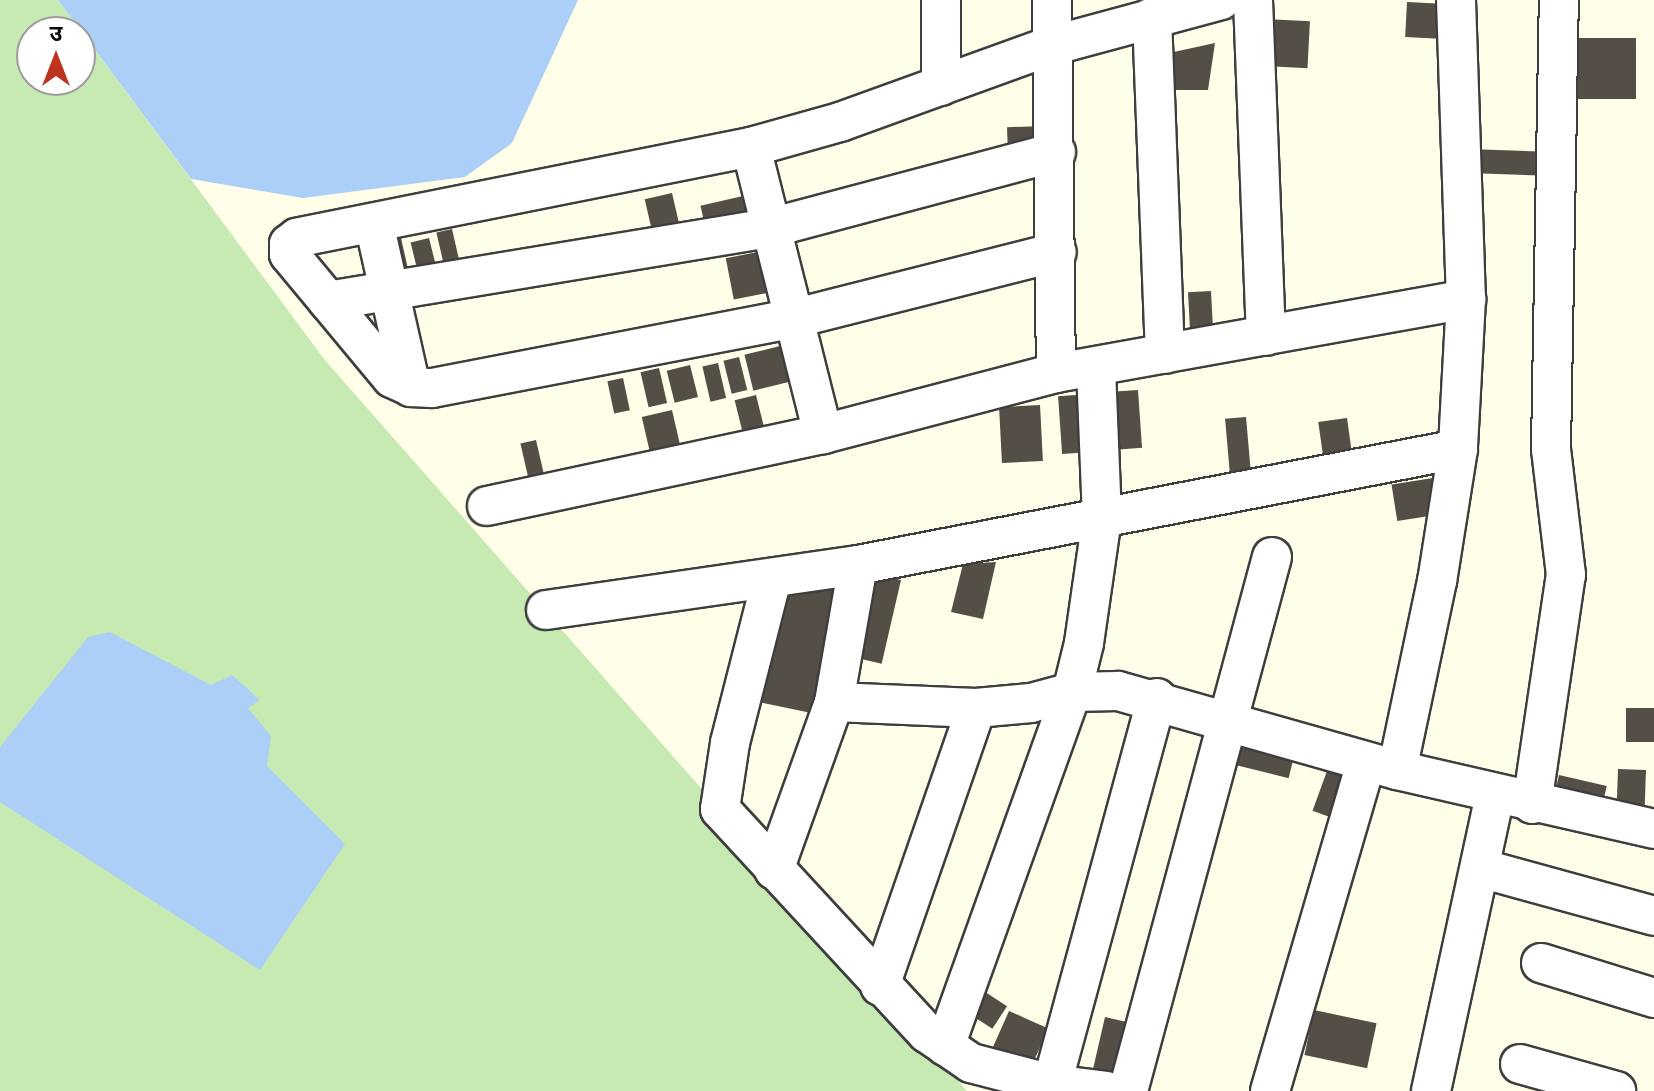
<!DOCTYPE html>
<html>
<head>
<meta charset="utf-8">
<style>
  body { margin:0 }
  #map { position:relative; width:1654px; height:1091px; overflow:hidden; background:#fffee9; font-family:"Zilla Slab","Noto Sans Devanagari",serif }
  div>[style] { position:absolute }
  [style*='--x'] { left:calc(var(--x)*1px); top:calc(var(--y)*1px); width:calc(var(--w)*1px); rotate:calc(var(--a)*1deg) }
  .green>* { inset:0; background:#c6eab2 }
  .water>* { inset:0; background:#accff8 }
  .building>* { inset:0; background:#544e47; transform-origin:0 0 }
  .roads { filter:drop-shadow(2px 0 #3e3e3e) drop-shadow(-2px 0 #3e3e3e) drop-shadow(0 2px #3e3e3e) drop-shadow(0 -2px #3e3e3e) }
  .minor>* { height:38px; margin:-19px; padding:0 19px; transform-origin:19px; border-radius:19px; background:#fff }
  span { translate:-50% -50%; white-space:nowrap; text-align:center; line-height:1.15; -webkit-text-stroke:8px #fff; paint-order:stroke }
  .north { position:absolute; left:16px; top:16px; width:80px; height:80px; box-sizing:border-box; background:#fff; border:2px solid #9d9d9d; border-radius:50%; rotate:0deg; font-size:22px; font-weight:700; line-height:32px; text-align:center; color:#0b0b0b }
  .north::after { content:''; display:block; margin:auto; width:28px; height:36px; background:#be3220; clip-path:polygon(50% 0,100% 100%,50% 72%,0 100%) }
</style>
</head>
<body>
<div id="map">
  <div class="green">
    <div style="clip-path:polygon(evenodd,0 0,58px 0,324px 359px,967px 1091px,0 1091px,0 0,32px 32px,80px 32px,80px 80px,32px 80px,32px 32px)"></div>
  </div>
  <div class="water">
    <div style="clip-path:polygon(58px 0,578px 0,512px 143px,465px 177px,303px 198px,191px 179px)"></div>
    <div style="clip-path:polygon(110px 632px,211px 685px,232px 675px,260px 700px,248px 708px,271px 736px,267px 766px,345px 844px,260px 970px,0 802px,0 747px,88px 637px)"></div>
  </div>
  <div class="building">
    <div style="left:1407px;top:2px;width:44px;height:35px;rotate:3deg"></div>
    <div style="left:1265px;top:19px;width:45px;height:47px;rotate:3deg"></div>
    <div style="left:1636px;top:38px;width:61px;height:72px;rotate:90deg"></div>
    <div style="clip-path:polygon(1215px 43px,1208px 90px,1171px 90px,1160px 55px)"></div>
    <div style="left:1043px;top:126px;width:25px;height:36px;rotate:88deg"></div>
    <div style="left:1469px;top:149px;width:79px;height:24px;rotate:2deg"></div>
    <div style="left:672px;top:193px;width:44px;height:28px;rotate:77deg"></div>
    <div style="left:756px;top:193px;width:27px;height:57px;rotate:77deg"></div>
    <div style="left:452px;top:229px;width:40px;height:16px;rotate:77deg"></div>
    <div style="clip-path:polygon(401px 238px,411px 282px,384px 242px)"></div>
    <div style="left:429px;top:238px;width:36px;height:19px;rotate:76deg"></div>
    <div style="left:768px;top:250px;width:42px;height:43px;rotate:79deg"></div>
    <div style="left:1211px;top:291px;width:41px;height:23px;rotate:87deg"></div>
    <div style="left:792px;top:343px;width:37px;height:49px;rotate:76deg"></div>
    <div style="left:739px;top:357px;width:34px;height:16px;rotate:76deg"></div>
    <div style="left:718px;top:363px;width:36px;height:16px;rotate:77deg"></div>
    <div style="left:690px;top:365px;width:33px;height:24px;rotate:76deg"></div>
    <div style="left:659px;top:368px;width:36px;height:19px;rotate:77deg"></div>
    <div style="left:623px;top:378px;width:33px;height:16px;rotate:78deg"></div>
    <div style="left:1138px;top:390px;width:58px;height:30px;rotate:86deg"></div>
    <div style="left:1090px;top:394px;width:58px;height:32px;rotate:86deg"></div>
    <div style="left:756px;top:395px;width:49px;height:22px;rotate:76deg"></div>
    <div style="left:1040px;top:405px;width:56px;height:41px;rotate:87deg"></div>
    <div style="left:672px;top:410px;width:46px;height:31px;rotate:77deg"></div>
    <div style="left:1246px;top:417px;width:60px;height:21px;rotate:85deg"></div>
    <div style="left:1347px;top:418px;width:44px;height:29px;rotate:82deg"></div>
    <div style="left:536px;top:440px;width:47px;height:16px;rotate:77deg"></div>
    <div style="left:1433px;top:478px;width:37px;height:42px;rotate:81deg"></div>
    <div style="clip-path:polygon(996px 562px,983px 619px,951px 612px,963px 564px)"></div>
    <div style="clip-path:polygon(850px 580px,821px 715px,749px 700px,777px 592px)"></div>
    <div style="left:901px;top:580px;width:86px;height:31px;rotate:103deg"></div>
    <div style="left:1626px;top:708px;width:28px;height:34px"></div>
    <div style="left:1234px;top:745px;width:61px;height:19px;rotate:14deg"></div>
    <div style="left:1331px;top:760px;width:27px;height:54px;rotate:20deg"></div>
    <div style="left:1618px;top:769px;width:28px;height:52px;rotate:2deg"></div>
    <div style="left:1559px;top:775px;width:49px;height:28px;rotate:13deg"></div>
    <div style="left:976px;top:986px;width:37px;height:27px;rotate:33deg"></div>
    <div style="left:1314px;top:1010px;width:64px;height:46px;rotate:12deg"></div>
    <div style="left:1009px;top:1011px;width:43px;height:49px;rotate:24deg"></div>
    <div style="left:1105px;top:1017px;width:31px;height:53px;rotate:13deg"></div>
  </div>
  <div class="roads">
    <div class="minor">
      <div style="--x:941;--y:0;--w:86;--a:90"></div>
      <div style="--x:1052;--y:0;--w:373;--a:89.4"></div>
      <div style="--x:1221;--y:0;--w:177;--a:164.9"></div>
      <div style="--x:1050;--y:46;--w:223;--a:160.1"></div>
      <div style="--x:840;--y:122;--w:92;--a:164.3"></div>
      <div style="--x:751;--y:147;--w:296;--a:75.9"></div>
      <div style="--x:823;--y:434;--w:241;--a:-14.7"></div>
      <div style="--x:1056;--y:373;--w:417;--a:-10.2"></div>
      <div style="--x:1253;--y:0;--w:336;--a:87.8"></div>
      <div style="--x:1456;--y:0;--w:299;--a:88.1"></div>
      <div style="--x:1466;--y:299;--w:150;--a:93.1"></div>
      <div style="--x:1458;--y:449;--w:134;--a:99"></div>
      <div style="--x:1437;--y:581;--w:193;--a:101.9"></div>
      <div style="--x:1397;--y:770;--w:264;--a:12.9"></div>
      <div style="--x:1152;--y:17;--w:337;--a:87.8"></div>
      <div style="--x:751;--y:147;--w:463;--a:168.7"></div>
      <div style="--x:297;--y:238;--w:10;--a:143"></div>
      <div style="--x:289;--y:244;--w:10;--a:90"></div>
      <div style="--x:289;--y:254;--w:161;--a:50.3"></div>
      <div style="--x:392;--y:378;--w:21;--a:25"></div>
      <div style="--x:411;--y:387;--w:21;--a:3"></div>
      <div style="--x:432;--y:388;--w:367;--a:-10.9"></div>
      <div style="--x:792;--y:319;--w:273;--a:-14.2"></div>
      <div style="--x:374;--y:223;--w:168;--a:77.3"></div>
      <div style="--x:328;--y:301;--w:448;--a:-9.4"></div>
      <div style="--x:770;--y:228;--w:296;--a:-14.9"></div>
      <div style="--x:487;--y:506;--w:344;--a:-12.1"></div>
      <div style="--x:858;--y:565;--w:139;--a:99.9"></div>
      <div style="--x:834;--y:702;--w:142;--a:2.4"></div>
      <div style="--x:976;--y:708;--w:55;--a:-5.2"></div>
      <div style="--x:1031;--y:703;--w:42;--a:-15"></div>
      <div style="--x:1072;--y:692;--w:46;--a:-1.2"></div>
      <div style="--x:1118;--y:691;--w:290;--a:15.8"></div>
      <div style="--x:772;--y:578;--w:170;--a:104.3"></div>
      <div style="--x:730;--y:743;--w:67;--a:98.6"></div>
      <div style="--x:720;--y:809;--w:305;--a:47.3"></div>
      <div style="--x:927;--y:1033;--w:53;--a:34.3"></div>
      <div style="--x:971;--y:1063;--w:84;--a:14.5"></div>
      <div style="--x:1052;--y:1084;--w:54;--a:7.4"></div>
      <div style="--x:546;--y:610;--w:315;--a:-8.2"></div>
      <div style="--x:858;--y:565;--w:611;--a:-10.94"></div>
      <div style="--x:1532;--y:804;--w:232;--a:-81.6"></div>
      <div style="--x:1566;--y:575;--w:127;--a:-96.8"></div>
      <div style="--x:1551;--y:449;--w:449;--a:-89"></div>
      <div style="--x:1480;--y:868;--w:180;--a:15.4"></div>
      <div style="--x:774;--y:870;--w:178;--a:-70.3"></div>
      <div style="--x:1541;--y:963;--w:118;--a:17.2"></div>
      <div style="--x:880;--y:986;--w:294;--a:-70.9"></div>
      <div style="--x:945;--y:1046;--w:376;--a:-70.3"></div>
      <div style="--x:1072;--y:692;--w:50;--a:-76.2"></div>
      <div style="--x:1084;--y:643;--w:126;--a:-81.8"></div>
      <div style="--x:1102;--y:518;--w:152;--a:-92.3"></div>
      <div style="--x:1520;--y:1064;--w:100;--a:15.7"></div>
      <div style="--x:1060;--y:1091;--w:11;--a:-139"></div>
      <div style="--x:1052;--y:1084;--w:400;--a:-74.8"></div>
      <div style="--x:1128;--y:1091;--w:553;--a:-74.91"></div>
      <div style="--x:1270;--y:1091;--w:342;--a:-73.7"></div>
      <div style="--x:1431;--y:1091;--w:302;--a:-77.8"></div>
    </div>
  </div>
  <div class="north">उ</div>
</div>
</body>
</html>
